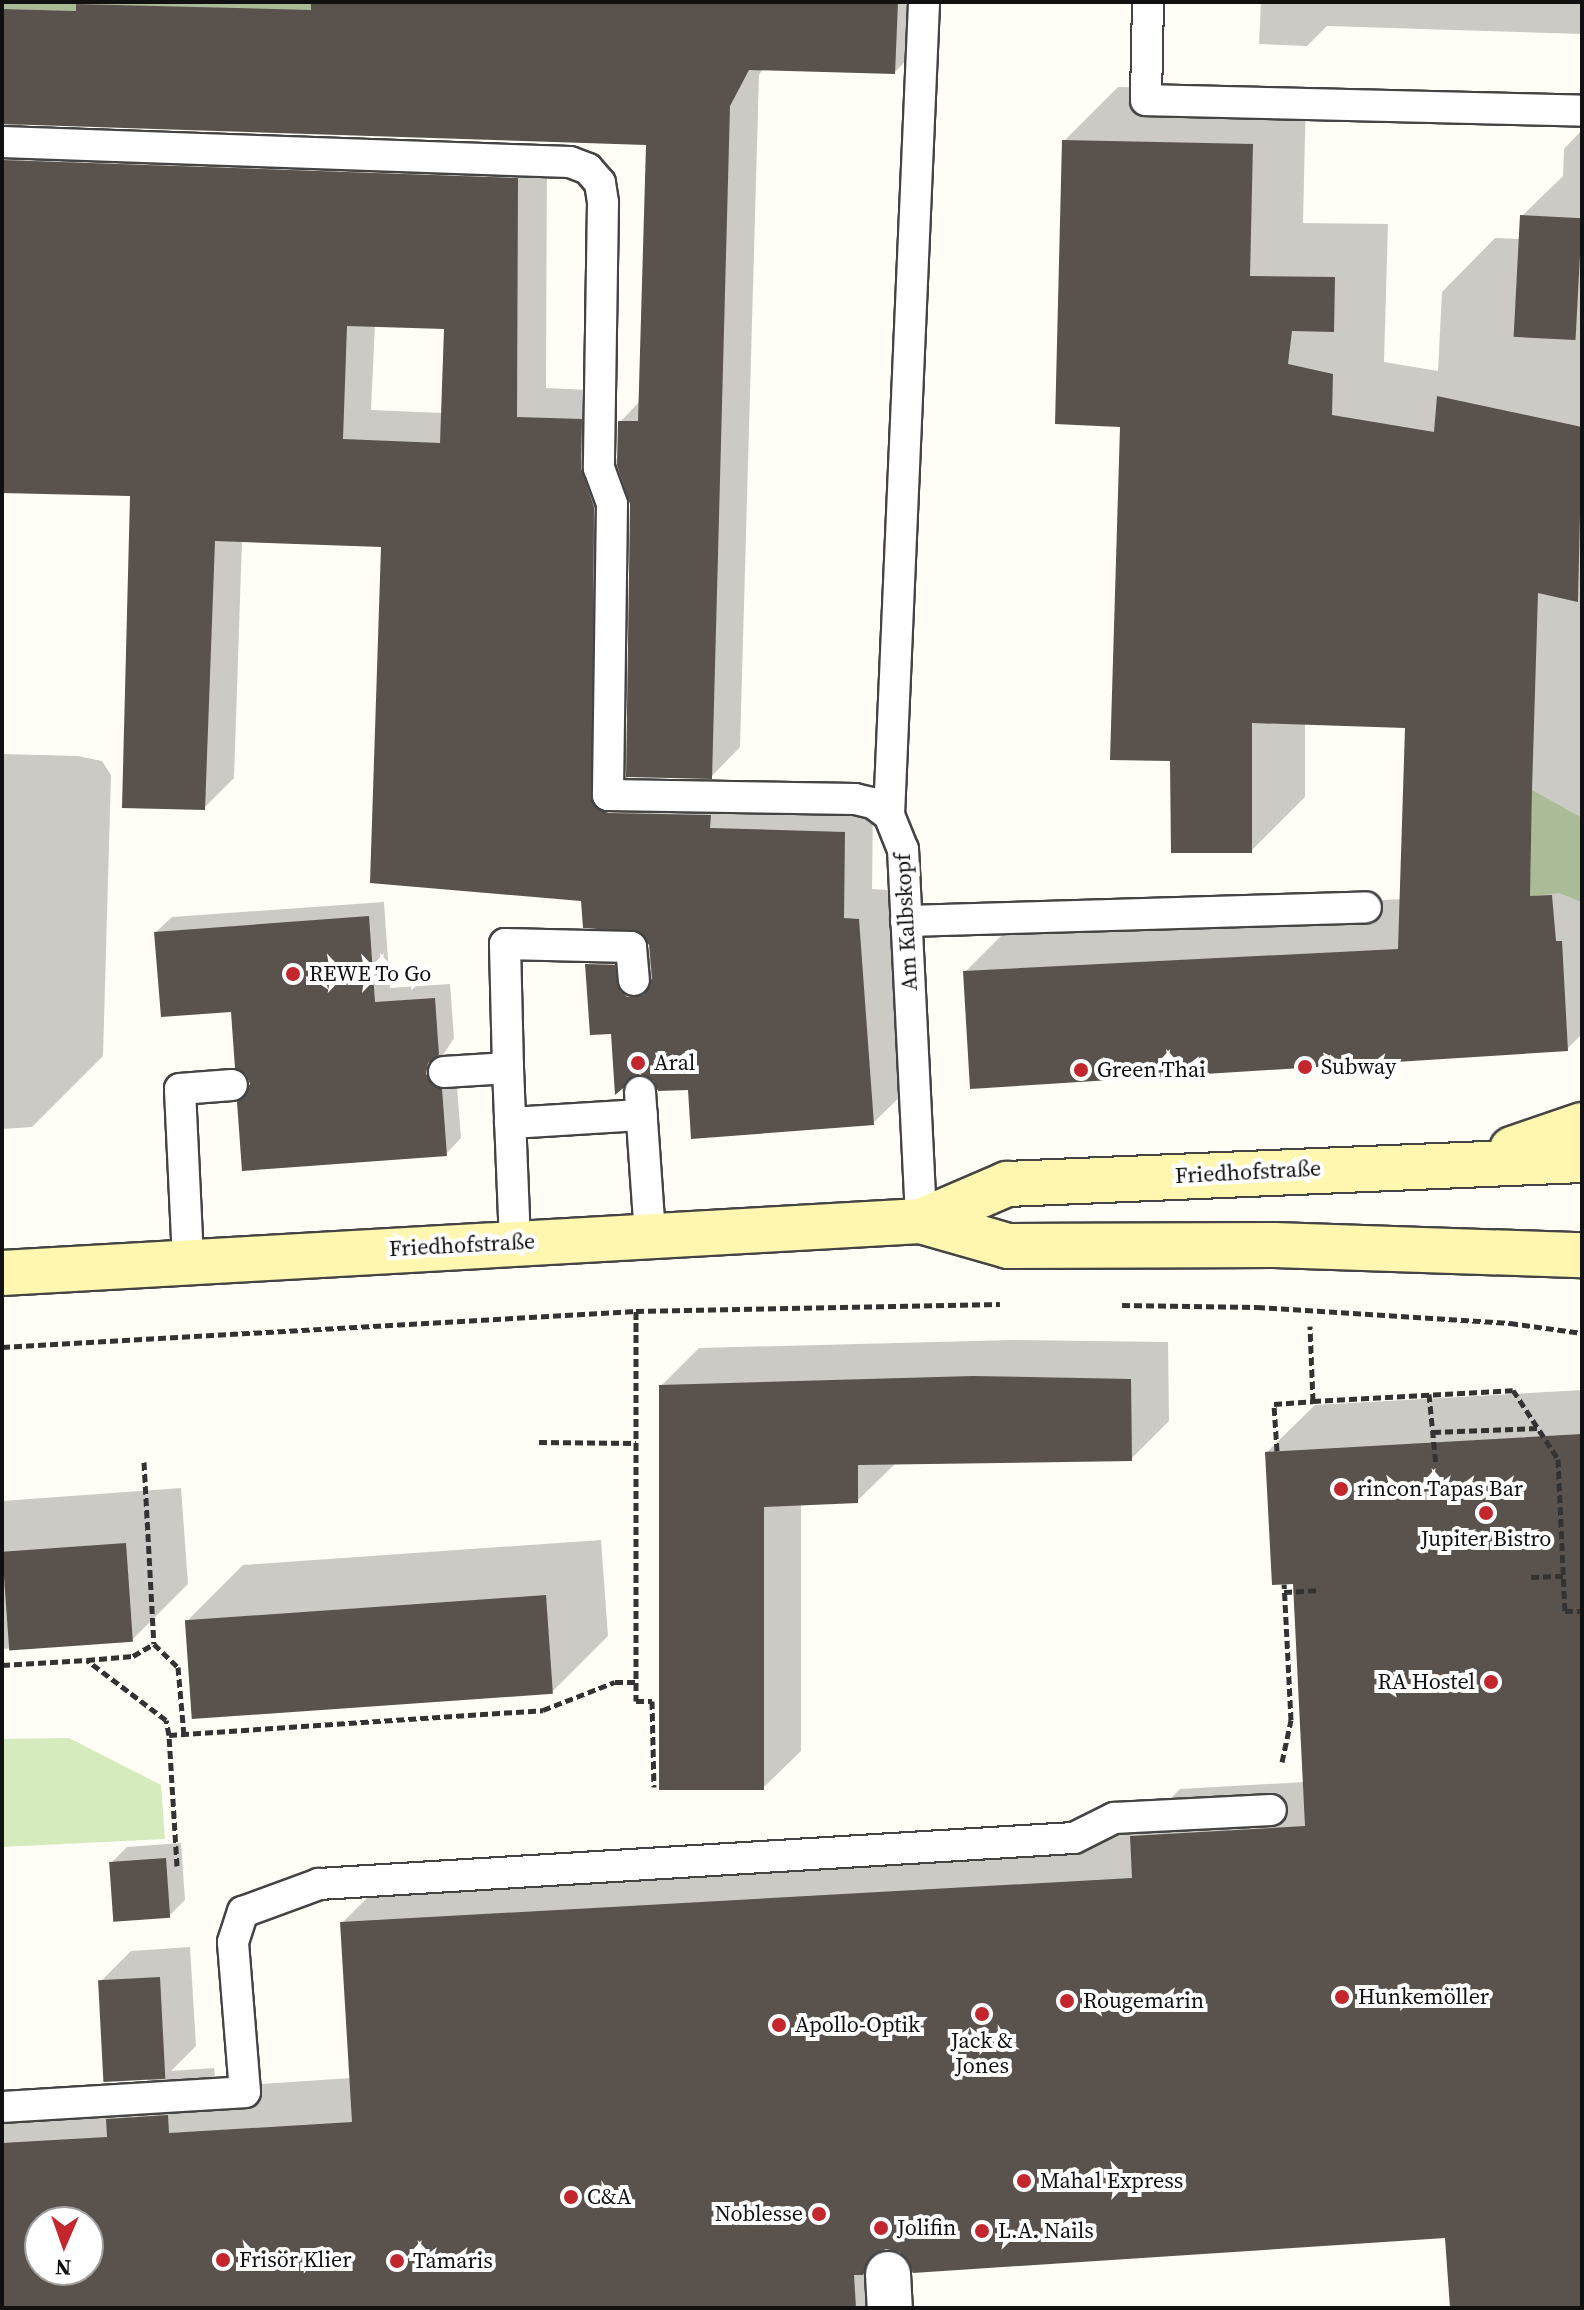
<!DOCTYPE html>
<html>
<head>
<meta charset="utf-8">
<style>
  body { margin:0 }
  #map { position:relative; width:1584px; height:2310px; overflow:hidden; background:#fffdf5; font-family:"Source Serif 4",serif }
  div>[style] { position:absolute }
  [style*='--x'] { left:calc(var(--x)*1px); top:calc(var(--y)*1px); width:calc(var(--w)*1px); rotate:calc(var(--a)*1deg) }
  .green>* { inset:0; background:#d5ebbd }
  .shadow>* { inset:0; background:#0003 }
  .building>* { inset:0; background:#5a524d; transform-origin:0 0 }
  .path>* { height:5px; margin-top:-2.5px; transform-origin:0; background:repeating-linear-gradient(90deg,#333 0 8px,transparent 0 12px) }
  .roads { filter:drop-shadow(2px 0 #444) drop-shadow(-2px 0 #444) drop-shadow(0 2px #444) drop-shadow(0 -2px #444) }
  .service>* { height:30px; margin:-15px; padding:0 15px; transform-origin:15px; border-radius:15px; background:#fff }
  .pedestrian>* { height:44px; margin:-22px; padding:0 22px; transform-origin:22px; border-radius:22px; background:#fff }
  .secondary>* { height:44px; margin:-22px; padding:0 22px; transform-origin:22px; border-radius:22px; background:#fff6b0 }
  .dots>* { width:22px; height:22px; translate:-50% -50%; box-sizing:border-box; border:4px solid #fff; border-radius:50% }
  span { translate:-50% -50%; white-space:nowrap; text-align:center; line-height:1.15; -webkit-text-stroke:8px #fff; paint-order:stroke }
  .street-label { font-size:22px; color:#111 }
  .poi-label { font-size:22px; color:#111 }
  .left { translate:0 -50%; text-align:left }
  .right { translate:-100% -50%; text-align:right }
  .frame { position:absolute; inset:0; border:4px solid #111; pointer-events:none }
  .north { position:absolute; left:24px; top:2206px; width:80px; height:80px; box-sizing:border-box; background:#fff; border:2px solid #a0a0a0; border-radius:50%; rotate:182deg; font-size:22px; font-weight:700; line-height:32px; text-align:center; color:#111 }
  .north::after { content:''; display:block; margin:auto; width:28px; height:36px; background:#c4262e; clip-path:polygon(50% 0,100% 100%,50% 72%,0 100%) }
</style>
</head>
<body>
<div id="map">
  <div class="green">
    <div style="clip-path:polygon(2px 2px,311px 2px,311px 11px,77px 4px,76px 11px,2px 9px)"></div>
    <div style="clip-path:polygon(1532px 790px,1582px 818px,1582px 902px,1559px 893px,1515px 898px,1530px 889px)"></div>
    <div style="clip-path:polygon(69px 1738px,161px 1785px,165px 1839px,2px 1847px,2px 1739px)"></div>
  </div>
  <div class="shadow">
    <div style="clip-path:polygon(evenodd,2px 2px,925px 2px,924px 42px,895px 72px,763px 68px,759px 75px,740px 747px,711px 777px,623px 479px,621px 773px,638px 784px,873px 803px,872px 889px,888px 890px,903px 1094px,873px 1123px,656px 1080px,613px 1032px,587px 965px,617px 935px,644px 936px,653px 965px,651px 944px,642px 930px,583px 899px,383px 545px,242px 540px,234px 778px,204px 808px,132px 495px,2px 491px,2px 2px,19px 123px,648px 143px,641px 400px,620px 422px,618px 463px,610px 438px,611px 391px,546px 388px,547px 149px,32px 131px,19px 123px,2px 2px,375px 325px,446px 327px,443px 413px,371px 410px,375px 325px)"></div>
    <div style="clip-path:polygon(1261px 2px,1582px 2px,1582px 34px,1327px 26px,1307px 46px,1259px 44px)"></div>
    <div style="clip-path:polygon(1118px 87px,1306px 91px,1303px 223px,1388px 224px,1384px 362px,1438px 371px,1442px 292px,1495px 238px,1521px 239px,1522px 216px,1563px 176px,1564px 149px,1582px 130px,1582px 1034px,1567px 1049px,965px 972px,1018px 919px,1402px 899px,1407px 726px,1305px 723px,1305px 797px,1251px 851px,1172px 759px,1122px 425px,1064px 141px)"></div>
    <div style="clip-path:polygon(2px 754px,78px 756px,102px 761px,111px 775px,103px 1056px,32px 1127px,2px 1129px)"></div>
    <div style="clip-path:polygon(384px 902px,390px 988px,450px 984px,454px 1038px,441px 1058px,456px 1074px,461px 1138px,446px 1154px,252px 1085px,233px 1010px,156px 932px,172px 917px)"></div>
    <div style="clip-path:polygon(1012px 1340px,1168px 1342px,1169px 1421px,1131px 1459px,895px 1464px,857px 1501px,801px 1504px,801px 1751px,763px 1788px,661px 1386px,699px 1348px)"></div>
    <div style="clip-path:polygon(evenodd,1582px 1390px,1582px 2308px,1452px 2308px,1447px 2236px,903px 2255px,906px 2308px,2px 2308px,2px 2100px,136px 2092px,149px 2078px,100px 1982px,131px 1951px,190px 1947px,196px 2046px,171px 2071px,214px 2068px,216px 2087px,351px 2078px,342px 1923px,389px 1876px,1135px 1834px,1180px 1789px,1305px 1782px,1295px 1582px,1267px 1452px,1315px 1405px,1582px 1390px,40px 2222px,88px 2222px,88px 2270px,40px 2270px,40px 2222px)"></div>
    <div style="clip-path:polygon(181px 1488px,188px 1584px,132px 1640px,2px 1649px,2px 1501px)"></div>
    <div style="clip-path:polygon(601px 1540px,608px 1636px,552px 1692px,187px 1621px,243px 1565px)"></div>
    <div style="clip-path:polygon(181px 1843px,185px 1900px,169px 1916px,111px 1863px,127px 1847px)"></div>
  </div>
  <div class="building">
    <div style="clip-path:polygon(311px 2px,898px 2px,895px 74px,749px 70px,730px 106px,712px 779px,626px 777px,630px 504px,617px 465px,618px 421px,638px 421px,646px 145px,2px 124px,2px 9px,76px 11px,76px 4px,311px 10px)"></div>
    <div style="clip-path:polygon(1062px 140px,1253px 144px,1250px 276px,1335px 277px,1334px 332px,1292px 331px,1288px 364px,1333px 374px,1332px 415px,1434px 432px,1437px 396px,1582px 427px,1578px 602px,1538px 593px,1532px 790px,1530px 896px,1552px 895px,1556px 941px,1562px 941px,1568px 1051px,970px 1089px,963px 971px,1398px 949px,1405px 728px,1252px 723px,1252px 853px,1171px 853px,1170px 761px,1110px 760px,1120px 427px,1055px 424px)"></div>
    <div style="clip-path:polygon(evenodd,2px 160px,518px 178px,517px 417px,582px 419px,581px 468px,594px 507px,592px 803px,608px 813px,711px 815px,710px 828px,845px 832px,844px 918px,859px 919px,874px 1125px,691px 1139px,688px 1090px,658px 1091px,654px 1081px,640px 1074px,615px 1095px,611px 1034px,590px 1035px,585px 964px,615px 965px,620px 991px,627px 997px,644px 995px,652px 978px,649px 945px,640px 932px,583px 928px,581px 901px,370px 883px,381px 547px,215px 541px,205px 810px,122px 808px,130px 496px,2px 493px,2px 160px,347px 326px,444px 329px,440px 443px,343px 439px,347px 326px)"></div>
    <div style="left:1520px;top:215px;width:62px;height:122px;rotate:3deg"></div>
    <div style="clip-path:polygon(369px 916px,375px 1002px,435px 998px,439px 1055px,428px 1063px,426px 1074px,442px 1089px,447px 1156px,242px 1171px,237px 1102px,250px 1084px,246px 1074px,235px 1068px,231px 1012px,161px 1017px,154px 932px)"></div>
    <div style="clip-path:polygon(973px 1376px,1131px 1379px,1132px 1461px,858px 1465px,858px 1503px,764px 1507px,764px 1790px,659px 1790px,659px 1385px)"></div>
    <div style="clip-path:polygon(evenodd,1582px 1434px,1582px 2308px,1450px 2308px,1445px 2238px,913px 2273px,900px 2252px,886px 2249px,874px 2254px,863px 2275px,854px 2275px,856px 2308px,2px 2308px,2px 2143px,107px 2137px,106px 2119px,168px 2115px,169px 2133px,352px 2122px,340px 1922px,1132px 1878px,1130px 1836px,1305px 1826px,1293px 1584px,1272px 1585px,1265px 1452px,1582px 1434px,40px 2222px,88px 2222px,88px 2270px,40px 2270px,40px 2222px)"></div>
    <div style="left:126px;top:1543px;width:99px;height:124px;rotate:86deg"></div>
    <div style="left:546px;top:1595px;width:99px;height:362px;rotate:86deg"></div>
    <div style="left:166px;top:1858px;width:60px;height:57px;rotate:86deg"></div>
    <div style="left:160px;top:1977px;width:102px;height:62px;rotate:87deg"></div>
  </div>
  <div class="path">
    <div style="--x:1122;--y:1305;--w:135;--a:0.8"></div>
    <div style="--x:1257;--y:1307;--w:254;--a:3.6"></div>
    <div style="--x:1510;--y:1323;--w:73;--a:7.9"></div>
    <div style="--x:636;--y:1311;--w:390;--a:90"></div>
    <div style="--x:636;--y:1701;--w:16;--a:0"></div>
    <div style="--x:652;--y:1701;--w:86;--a:88.7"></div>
    <div style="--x:2;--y:1347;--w:635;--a:-3.25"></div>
    <div style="--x:636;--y:1311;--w:364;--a:-1.1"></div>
    <div style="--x:1429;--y:1394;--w:71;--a:84.4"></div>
    <div style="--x:1313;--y:1401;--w:200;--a:-3.1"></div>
    <div style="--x:1513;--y:1390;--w:82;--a:56.9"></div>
    <div style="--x:1558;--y:1459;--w:152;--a:87.4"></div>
    <div style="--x:1565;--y:1611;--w:17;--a:0"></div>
    <div style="--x:1433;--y:1432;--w:105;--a:-2.2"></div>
    <div style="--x:539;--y:1442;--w:97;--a:0.6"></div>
    <div style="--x:1277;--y:1451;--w:47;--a:-93.7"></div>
    <div style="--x:1274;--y:1404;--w:39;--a:-4"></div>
    <div style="--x:1313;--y:1401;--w:75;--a:-92.3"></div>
    <div style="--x:144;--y:1462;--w:182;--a:86.9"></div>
    <div style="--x:1531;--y:1577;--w:33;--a:-2"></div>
    <div style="--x:1284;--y:1592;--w:35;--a:-3"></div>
    <div style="--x:2;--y:1665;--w:85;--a:-3.4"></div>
    <div style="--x:169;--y:1735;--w:15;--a:-101"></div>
    <div style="--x:166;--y:1720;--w:99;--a:-142.8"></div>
    <div style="--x:87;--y:1660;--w:46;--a:-5"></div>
    <div style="--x:133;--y:1656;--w:24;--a:-30"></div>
    <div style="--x:154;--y:1644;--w:33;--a:44"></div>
    <div style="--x:178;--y:1667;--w:68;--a:85"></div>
    <div style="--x:1282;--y:1762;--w:43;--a:-77.9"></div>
    <div style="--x:1291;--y:1720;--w:136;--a:-92.9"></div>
    <div style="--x:177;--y:1866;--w:131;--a:-93.5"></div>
    <div style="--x:169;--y:1735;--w:375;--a:-3.8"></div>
    <div style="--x:543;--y:1710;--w:77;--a:-21.3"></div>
    <div style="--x:615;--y:1682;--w:21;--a:0"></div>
  </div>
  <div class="roads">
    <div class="service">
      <div style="--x:1148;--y:2;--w:98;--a:91.2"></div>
      <div style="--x:1146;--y:100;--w:436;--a:1.4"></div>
      <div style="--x:2;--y:142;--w:568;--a:2.02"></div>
      <div style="--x:570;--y:162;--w:19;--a:21"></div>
      <div style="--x:588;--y:169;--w:18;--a:49"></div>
      <div style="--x:600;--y:183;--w:20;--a:81"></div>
      <div style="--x:603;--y:203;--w:265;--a:90.9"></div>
      <div style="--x:599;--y:468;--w:38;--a:70"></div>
      <div style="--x:612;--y:504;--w:291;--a:90.8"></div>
      <div style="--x:608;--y:795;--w:247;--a:0.9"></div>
      <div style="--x:855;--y:799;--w:18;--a:13"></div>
      <div style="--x:873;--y:803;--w:20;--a:37"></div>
      <div style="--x:889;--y:815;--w:37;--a:68"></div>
      <div style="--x:903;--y:849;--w:372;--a:87.2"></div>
      <div style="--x:889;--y:815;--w:814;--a:-87.53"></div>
      <div style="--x:906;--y:921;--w:460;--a:-1.7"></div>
      <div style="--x:508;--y:1068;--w:124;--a:-91.4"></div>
      <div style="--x:505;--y:944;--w:126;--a:1.4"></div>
      <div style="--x:631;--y:947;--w:33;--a:85"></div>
      <div style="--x:444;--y:1072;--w:64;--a:-3.6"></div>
      <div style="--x:508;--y:1068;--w:173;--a:87.7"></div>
      <div style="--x:640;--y:1092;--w:142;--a:86"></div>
      <div style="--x:510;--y:1123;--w:132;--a:-3.5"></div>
      <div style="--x:188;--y:1260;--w:171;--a:-92.7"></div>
      <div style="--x:180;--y:1089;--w:52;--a:-4.4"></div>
      <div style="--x:2;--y:2107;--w:243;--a:-3.5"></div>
      <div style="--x:245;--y:2092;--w:150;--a:-94.6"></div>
      <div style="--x:233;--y:1942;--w:32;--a:-72"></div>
      <div style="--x:243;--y:1912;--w:81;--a:-20.2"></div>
      <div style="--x:319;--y:1884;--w:756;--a:-3.49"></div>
      <div style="--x:1074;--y:1838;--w:45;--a:-26.6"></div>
      <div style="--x:1114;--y:1818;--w:157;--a:-2.9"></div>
    </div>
    <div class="pedestrian">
      <div style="--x:888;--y:2274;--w:34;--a:87"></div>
    </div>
    <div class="secondary">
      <div style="--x:1512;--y:1149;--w:74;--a:-18.9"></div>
      <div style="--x:921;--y:1221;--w:94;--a:-23.3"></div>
      <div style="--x:1007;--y:1184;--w:576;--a:-2.39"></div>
      <div style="--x:2;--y:1273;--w:920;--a:-3.24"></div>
      <div style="--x:921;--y:1221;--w:91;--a:16"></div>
      <div style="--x:1008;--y:1246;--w:266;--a:-0.2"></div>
      <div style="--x:1274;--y:1245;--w:308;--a:1.9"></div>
    </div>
  </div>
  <div class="dots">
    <div style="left:293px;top:974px;background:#c4262e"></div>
    <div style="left:638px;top:1063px;background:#c4262e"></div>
    <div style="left:1305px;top:1067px;background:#c4262e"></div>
    <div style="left:1081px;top:1070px;background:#c4262e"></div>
    <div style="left:1341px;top:1489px;background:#c4262e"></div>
    <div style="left:1486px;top:1513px;background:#c4262e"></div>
    <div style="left:1491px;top:1682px;background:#c4262e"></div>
    <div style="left:1342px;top:1997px;background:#c4262e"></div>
    <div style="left:1067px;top:2001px;background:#c4262e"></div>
    <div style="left:982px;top:2014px;background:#c4262e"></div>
    <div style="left:779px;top:2025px;background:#c4262e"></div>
    <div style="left:1024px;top:2181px;background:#c4262e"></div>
    <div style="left:571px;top:2197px;background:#c4262e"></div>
    <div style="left:819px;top:2214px;background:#c4262e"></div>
    <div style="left:881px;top:2228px;background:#c4262e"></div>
    <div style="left:982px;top:2231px;background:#c4262e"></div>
    <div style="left:223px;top:2260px;background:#c4262e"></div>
    <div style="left:397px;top:2261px;background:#c4262e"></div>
  </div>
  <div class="street-label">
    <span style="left:906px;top:922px;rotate:-93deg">Am Kalbskopf</span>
    <span style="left:1248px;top:1172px;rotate:-3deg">Friedhofstraße</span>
    <span style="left:462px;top:1245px;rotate:-3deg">Friedhofstraße</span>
  </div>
  <div class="poi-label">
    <span class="left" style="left:309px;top:974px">REWE To Go</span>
    <span class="left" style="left:654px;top:1063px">Aral</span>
    <span class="left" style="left:1321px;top:1067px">Subway</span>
    <span class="left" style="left:1097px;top:1070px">Green Thai</span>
    <span class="left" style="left:1357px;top:1489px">rincon Tapas Bar</span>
    <span style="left:1486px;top:1539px">Jupiter Bistro</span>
    <span class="right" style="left:1475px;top:1682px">RA Hostel</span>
    <span class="left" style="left:1358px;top:1997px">Hunkemöller</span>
    <span class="left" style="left:1083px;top:2001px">Rougemarin</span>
    <span class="left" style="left:795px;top:2025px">Apollo-Optik</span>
    <span style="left:982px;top:2053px">Jack &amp;<br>Jones</span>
    <span class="left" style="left:1040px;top:2181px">Mahal Express</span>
    <span class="left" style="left:587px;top:2197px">C&amp;A</span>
    <span class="right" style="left:803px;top:2214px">Noblesse</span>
    <span class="left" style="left:897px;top:2228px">Jolifin</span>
    <span class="left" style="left:998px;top:2231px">L.A. Nails</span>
    <span class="left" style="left:239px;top:2260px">Frisör Klier</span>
    <span class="left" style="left:413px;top:2261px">Tamaris</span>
  </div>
  <div class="frame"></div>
  <div class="north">N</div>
</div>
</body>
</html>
